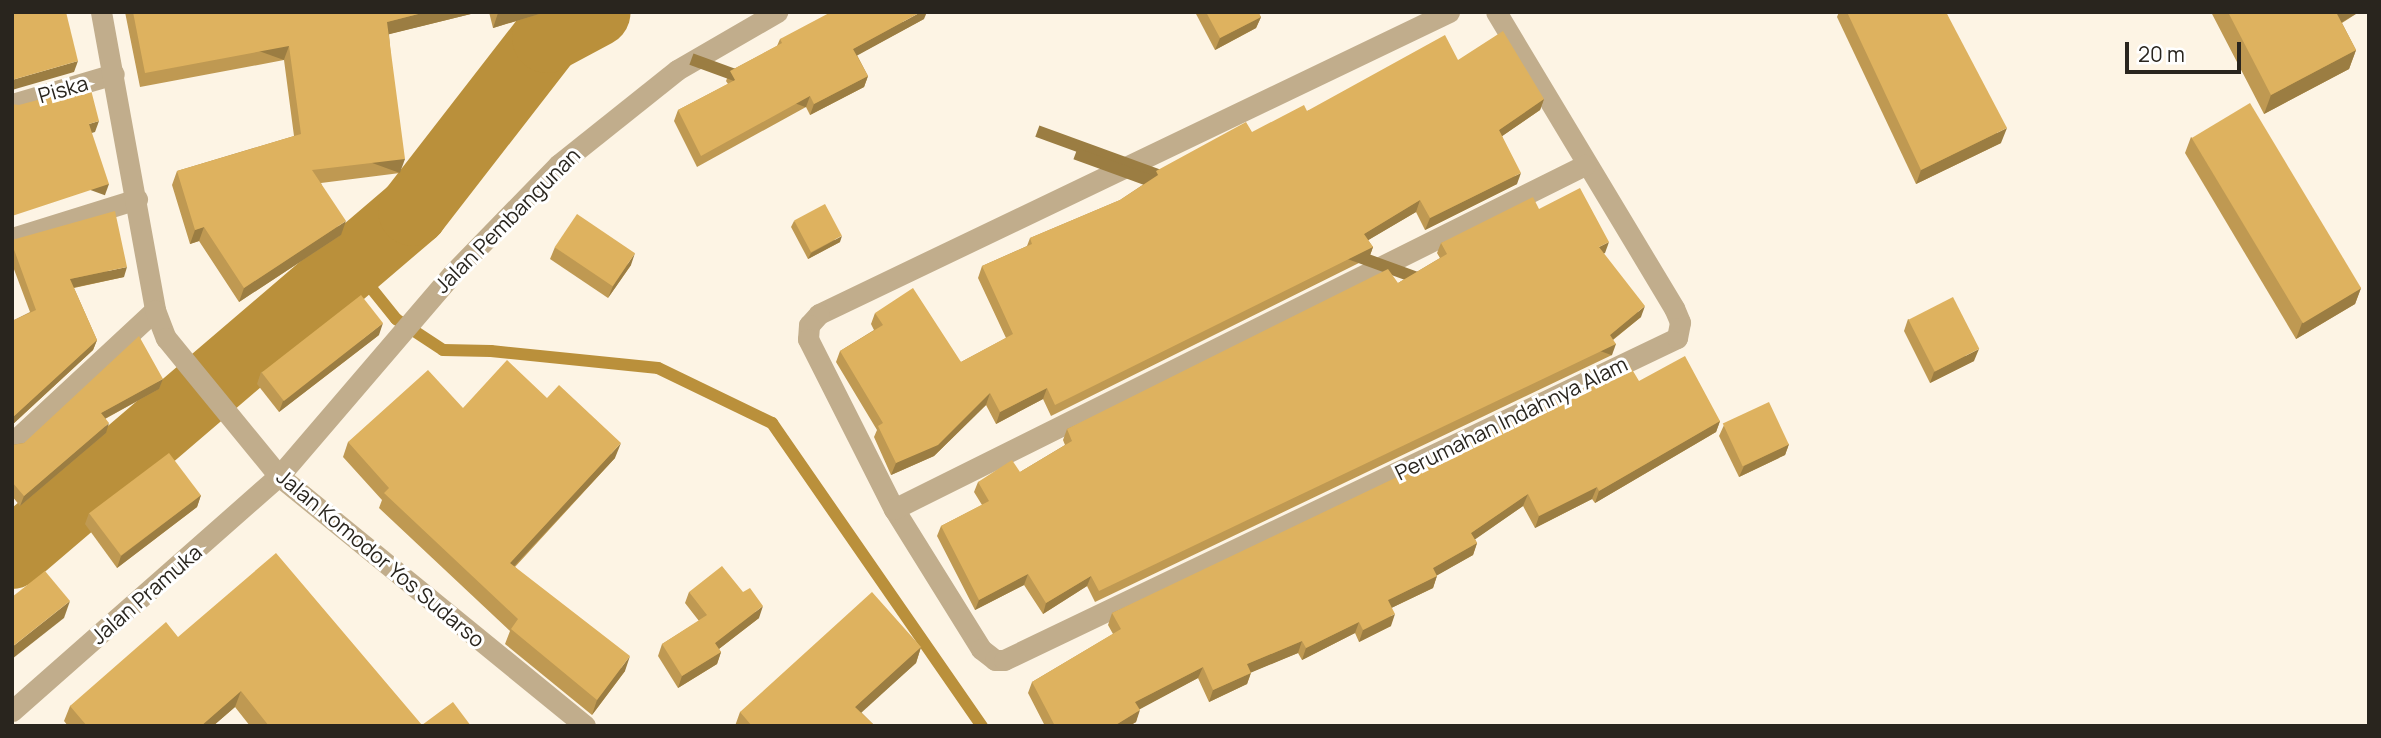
<!DOCTYPE html>
<html>
<head>
<meta charset="utf-8">
<style>
  body { margin:0 }
  #map { position:relative; width:2381px; height:738px; overflow:hidden; background:#fdf4e4; font-family:Manrope,sans-serif }
  div>[style] { position:absolute }
  [style*='--x'] { left:calc(var(--x)*1px); top:calc(var(--y)*1px); width:calc(var(--w)*1px); rotate:calc(var(--a)*1deg) }
  .stream>* { height:12px; margin:-6px; padding:0 6px; transform-origin:6px; border-radius:6px; background:#ba903b }
  .river>* { height:70px; margin:-35px; padding:0 35px; transform-origin:35px; border-radius:35px; background:#ba903b }
  .minor>* { height:21px; margin:-10.5px; padding:0 10.5px; transform-origin:10.5px; border-radius:10.5px; background:#c1ad8c }
  .tertiary>* { height:21px; margin:-10.5px; padding:0 10.5px; transform-origin:10.5px; border-radius:10.5px; background:#c1ad8c }
  .wall>* { inset:0; background:#bf9952 }
  .shaded-wall>* { inset:0; background:#9b7d42; transform-origin:0 0 }
  .building>* { inset:0; background:#deb25f; transform-origin:0 0 }
  span { translate:-50% -50%; white-space:nowrap; text-align:center; line-height:1.15; -webkit-text-stroke:6px #fff; paint-order:stroke }
  .street-label { font-size:21px; color:#29251e }
  .frame { position:absolute; inset:0; border:14px solid #29251e; pointer-events:none }
  .scale { position:absolute; left:2125px; top:42px; width:116px; height:32px; box-sizing:border-box; border:4px solid #29251e; border-top:0; padding-left:9px; font-size:21px; line-height:24px; white-space:nowrap; color:#29251e; -webkit-text-stroke:5px #fff; paint-order:stroke }
</style>
</head>
<body>
<div id="map">
  <div class="stream">
    <div style="--x:351;--y:263;--w:72;--a:51.2"></div>
    <div style="--x:396;--y:319;--w:56;--a:33.4"></div>
    <div style="--x:443;--y:350;--w:48;--a:1.2"></div>
    <div style="--x:491;--y:351;--w:168;--a:5.8"></div>
    <div style="--x:658;--y:368;--w:127;--a:25.8"></div>
    <div style="--x:772;--y:423;--w:369;--a:55.3"></div>
  </div>
  <div class="river">
    <div style="--x:12;--y:554;--w:528;--a:-40.54"></div>
    <div style="--x:413;--y:211;--w:219;--a:-52.2"></div>
    <div style="--x:547;--y:38;--w:55;--a:-28"></div>
  </div>
  <div class="minor">
    <div style="--x:1449;--y:12;--w:699;--a:154.39"></div>
    <div style="--x:819;--y:314;--w:15;--a:132"></div>
    <div style="--x:809;--y:325;--w:14;--a:94"></div>
    <div style="--x:808;--y:339;--w:191;--a:63.2"></div>
    <div style="--x:894;--y:509;--w:165;--a:58.1"></div>
    <div style="--x:981;--y:649;--w:18;--a:38"></div>
    <div style="--x:995;--y:660;--w:9;--a:0"></div>
    <div style="--x:1004;--y:660;--w:746;--a:-25.57"></div>
    <div style="--x:1677;--y:338;--w:16;--a:-79"></div>
    <div style="--x:1680;--y:322;--w:15;--a:-113"></div>
    <div style="--x:1674;--y:308;--w:345;--a:-121"></div>
    <div style="--x:12;--y:104;--w:106;--a:-16.4"></div>
    <div style="--x:12;--y:238;--w:131;--a:-17.3"></div>
    <div style="--x:12;--y:443;--w:195;--a:-42.9"></div>
    <div style="--x:894;--y:509;--w:772;--a:-26.47"></div>
    <div style="--x:12;--y:711;--w:356;--a:-41.4"></div>
    <div style="--x:279;--y:476;--w:267;--a:-49.4"></div>
    <div style="--x:453;--y:273;--w:151;--a:-45.8"></div>
    <div style="--x:558;--y:165;--w:152;--a:-38.6"></div>
    <div style="--x:677;--y:70;--w:116;--a:-30.1"></div>
  </div>
  <div class="tertiary">
    <div style="--x:101;--y:12;--w:303;--a:79.7"></div>
    <div style="--x:155;--y:310;--w:30;--a:69"></div>
    <div style="--x:166;--y:338;--w:178;--a:50.7"></div>
    <div style="--x:279;--y:476;--w:395;--a:39.2"></div>
  </div>
  <div class="wall">
    <div style="clip-path:polygon(125px 12px,479px 12px,389px 34px,400px 173px,321px 183px,341px 235px,239px 302px,199px 241px,190px 244px,172px 185px,177px 171px,294px 136px,284px 60px,140px 87px)"></div>
    <div style="clip-path:polygon(489px 12px,546px 12px,493px 28px)"></div>
    <div style="clip-path:polygon(1195px 12px,1258px 12px,1261px 17px,1256px 28px,1215px 50px)"></div>
    <div style="clip-path:polygon(1839px 12px,1946px 12px,2001px 143px,1916px 184px,1837px 17px)"></div>
    <div style="clip-path:polygon(2211px 12px,2359px 12px,2342px 23px,2356px 50px,2349px 69px,2264px 114px)"></div>
    <div style="clip-path:polygon(924px 19px,857px 55px,868px 76px,864px 87px,810px 115px,806px 107px,697px 167px,674px 121px,678px 110px,728px 84px,726px 81px,730px 71px,777px 46px,780px 39px)"></div>
    <div style="clip-path:polygon(1458px 60px,1544px 99px,1540px 110px,1502px 136px,1517px 184px,1425px 230px,1416px 212px,1368px 240px,1373px 247px,1369px 258px,1051px 416px,1043px 399px,996px 424px,986px 405px,934px 456px,891px 475px,874px 437px,877px 430px,836px 362px,840px 351px,874px 330px,871px 324px,875px 313px,961px 362px,1006px 338px,978px 278px,982px 266px,1027px 246px,1030px 238px,1120px 200px,1153px 178px,1156px 171px,1307px 111px)"></div>
    <div style="clip-path:polygon(2191px 137px,2361px 288px,2355px 304px,2296px 339px,2185px 153px)"></div>
    <div style="clip-path:polygon(1539px 209px,1605px 253px,1603px 253px,1641px 317px,1613px 340px,1612px 355px,1095px 602px,1087px 586px,1043px 614px,1024px 585px,975px 610px,937px 536px,941px 526px,982px 505px,974px 492px,978px 482px,1020px 472px,1065px 445px,1063px 440px,1067px 429px,1398px 283px,1440px 258px,1437px 253px,1441px 243px)"></div>
    <div style="clip-path:polygon(794px 221px,840px 242px,808px 259px,791px 227px)"></div>
    <div style="clip-path:polygon(12px 240px,124px 277px,74px 288px,97px 340px,93px 350px,12px 425px,12px 321px,30px 312px,12px 264px)"></div>
    <div style="clip-path:polygon(555px 247px,631px 265px,608px 298px,550px 259px)"></div>
    <div style="clip-path:polygon(1908px 319px,1974px 361px,1930px 383px,1904px 331px)"></div>
    <div style="clip-path:polygon(379px 335px,279px 412px,257px 384px,261px 372px)"></div>
    <div style="clip-path:polygon(163px 379px,159px 389px,105px 419px,106px 433px,20px 506px,12px 496px,12px 445px,24px 443px)"></div>
    <div style="clip-path:polygon(1639px 381px,1720px 421px,1716px 432px,1595px 503px,1592px 499px,1535px 528px,1523px 506px,1475px 539px,1477px 543px,1473px 555px,1437px 575px,1433px 588px,1391px 608px,1391px 626px,1359px 642px,1355px 633px,1302px 660px,1298px 653px,1251px 672px,1247px 684px,1209px 702px,1198px 678px,1139px 709px,1136px 722px,1129px 726px,1045px 726px,1028px 693px,1032px 682px,1113px 634px,1108px 625px,1112px 613px)"></div>
    <div style="clip-path:polygon(547px 398px,615px 458px,515px 567px,625px 671px,592px 715px,505px 644px,510px 631px,379px 508px,382px 500px,343px 457px,348px 442px,463px 408px)"></div>
    <div style="clip-path:polygon(1724px 425px,1789px 444px,1785px 455px,1739px 477px,1719px 436px)"></div>
    <div style="clip-path:polygon(201px 495px,197px 507px,117px 568px,85px 524px,89px 513px)"></div>
    <div style="clip-path:polygon(689px 592px,743px 592px,759px 618px,719px 649px,721px 652px,717px 664px,678px 688px,658px 656px,662px 644px,699px 621px,685px 603px)"></div>
    <div style="clip-path:polygon(178px 637px,422px 725px,471px 726px,250px 726px,235px 707px,213px 726px,68px 726px,64px 721px,70px 706px)"></div>
    <div style="clip-path:polygon(921px 647px,916px 663px,861px 712px,875px 726px,735px 726px,740px 712px)"></div>
  </div>
  <div class="shaded-wall">
    <div style="clip-path:polygon(426px 12px,479px 12px,382px 36px,387px 22px)"></div>
    <div style="clip-path:polygon(503px 12px,546px 12px,493px 28px,498px 13px)"></div>
    <div style="clip-path:polygon(921px 12px,927px 12px,924px 19px,849px 60px,853px 49px)"></div>
    <div style="clip-path:polygon(2335px 12px,2359px 12px,2329px 30px)"></div>
    <div style="clip-path:polygon(1261px 17px,1256px 28px,1215px 50px,1220px 38px)"></div>
    <div style="left:289px;top:46px;width:15px;height:147px;rotate:110deg"></div>
    <div style="clip-path:polygon(2356px 50px,2349px 69px,2264px 114px,2271px 95px)"></div>
    <div style="clip-path:polygon(78px 61px,74px 72px,12px 90px,12px 80px)"></div>
    <div style="clip-path:polygon(868px 76px,864px 87px,810px 115px,814px 104px)"></div>
    <div style="left:810px;top:96px;width:12px;height:124px;rotate:110deg"></div>
    <div style="clip-path:polygon(1544px 99px,1540px 110px,1495px 141px,1499px 130px)"></div>
    <div style="clip-path:polygon(99px 121px,95px 132px,85px 135px,89px 124px)"></div>
    <div style="clip-path:polygon(2007px 128px,2001px 143px,1916px 184px,1921px 170px)"></div>
    <div style="left:405px;top:159px;width:15px;height:94px;rotate:110deg"></div>
    <div style="clip-path:polygon(1521px 173px,1517px 184px,1425px 230px,1430px 218px)"></div>
    <div style="left:109px;top:184px;width:12px;height:102px;rotate:110deg"></div>
    <div style="clip-path:polygon(1420px 200px,1416px 212px,1360px 245px,1364px 234px)"></div>
    <div style="clip-path:polygon(346px 221px,341px 235px,239px 302px,244px 288px)"></div>
    <div style="clip-path:polygon(204px 227px,199px 241px,190px 244px,195px 230px)"></div>
    <div style="clip-path:polygon(842px 236px,840px 242px,808px 259px,811px 253px)"></div>
    <div style="clip-path:polygon(1609px 242px,1605px 253px,1595px 258px,1599px 247px)"></div>
    <div style="left:1373px;top:247px;width:12px;height:355px;rotate:110deg"></div>
    <div style="clip-path:polygon(635px 253px,631px 265px,608px 298px,613px 286px)"></div>
    <div style="clip-path:polygon(127px 267px,124px 277px,67px 289px,70px 279px)"></div>
    <div style="clip-path:polygon(2361px 288px,2355px 304px,2296px 339px,2302px 323px)"></div>
    <div style="clip-path:polygon(1645px 306px,1641px 317px,1606px 345px,1610px 335px)"></div>
    <div style="clip-path:polygon(383px 323px,379px 335px,279px 412px,283px 401px)"></div>
    <div style="clip-path:polygon(97px 340px,93px 350px,12px 425px,12px 418px)"></div>
    <div style="left:1616px;top:344px;width:12px;height:573px;rotate:110deg"></div>
    <div style="clip-path:polygon(1979px 349px,1974px 361px,1930px 383px,1934px 372px)"></div>
    <div style="clip-path:polygon(163px 379px,159px 389px,97px 423px,101px 413px)"></div>
    <div style="clip-path:polygon(1047px 388px,1043px 399px,996px 424px,1000px 412px)"></div>
    <div style="clip-path:polygon(990px 393px,986px 405px,934px 456px,891px 475px,896px 463px)"></div>
    <div style="clip-path:polygon(1720px 421px,1716px 432px,1595px 503px,1599px 491px)"></div>
    <div style="clip-path:polygon(109px 423px,106px 433px,20px 506px,24px 496px)"></div>
    <div style="clip-path:polygon(621px 443px,615px 458px,504px 577px,510px 563px)"></div>
    <div style="clip-path:polygon(1789px 444px,1785px 455px,1739px 477px,1744px 466px)"></div>
    <div style="clip-path:polygon(1597px 487px,1592px 499px,1535px 528px,1539px 516px)"></div>
    <div style="clip-path:polygon(1528px 494px,1523px 506px,1467px 545px,1471px 533px)"></div>
    <div style="clip-path:polygon(201px 495px,197px 507px,117px 568px,121px 556px)"></div>
    <div style="clip-path:polygon(1477px 543px,1473px 555px,1429px 580px,1433px 568px)"></div>
    <div style="clip-path:polygon(1028px 574px,1024px 585px,975px 610px,979px 600px)"></div>
    <div style="clip-path:polygon(1091px 576px,1087px 586px,1043px 614px,1046px 603px)"></div>
    <div style="clip-path:polygon(1437px 576px,1433px 588px,1383px 612px,1388px 600px)"></div>
    <div style="clip-path:polygon(70px 601px,64px 618px,12px 659px,12px 647px)"></div>
    <div style="clip-path:polygon(763px 606px,759px 618px,711px 655px,715px 643px)"></div>
    <div style="clip-path:polygon(1395px 614px,1391px 626px,1359px 642px,1363px 630px)"></div>
    <div style="clip-path:polygon(1359px 622px,1355px 633px,1302px 660px,1306px 648px)"></div>
    <div style="clip-path:polygon(1302px 641px,1298px 653px,1243px 676px,1247px 664px)"></div>
    <div style="clip-path:polygon(921px 647px,916px 663px,850px 723px,855px 707px)"></div>
    <div style="clip-path:polygon(721px 652px,717px 664px,678px 688px,682px 676px)"></div>
    <div style="clip-path:polygon(630px 656px,625px 671px,592px 715px,597px 700px)"></div>
    <div style="clip-path:polygon(1203px 667px,1198px 678px,1131px 714px,1135px 702px)"></div>
    <div style="clip-path:polygon(1251px 673px,1247px 684px,1209px 702px,1213px 690px)"></div>
    <div style="clip-path:polygon(241px 691px,235px 707px,213px 726px,201px 726px)"></div>
    <div style="clip-path:polygon(1140px 710px,1136px 722px,1129px 726px,1114px 726px)"></div>
  </div>
  <div class="building">
    <div style="clip-path:polygon(12px 12px,66px 12px,78px 61px,12px 80px)"></div>
    <div style="clip-path:polygon(133px 12px,426px 12px,387px 22px,405px 159px,312px 170px,346px 221px,244px 288px,204px 227px,195px 230px,177px 171px,301px 134px,289px 46px,145px 73px)"></div>
    <div style="clip-path:polygon(831px 12px,921px 12px,853px 49px,868px 76px,814px 104px,810px 96px,701px 156px,678px 110px,735px 80px,730px 71px,782px 43px,780px 39px)"></div>
    <div style="clip-path:polygon(1206px 12px,1258px 12px,1261px 17px,1220px 38px)"></div>
    <div style="clip-path:polygon(1847px 12px,1946px 12px,2007px 128px,1921px 170px)"></div>
    <div style="clip-path:polygon(2228px 12px,2336px 12px,2356px 50px,2271px 95px)"></div>
    <div style="clip-path:polygon(1503px 31px,1544px 99px,1499px 130px,1521px 173px,1430px 218px,1420px 200px,1364px 234px,1373px 247px,1055px 405px,1047px 388px,1000px 412px,990px 393px,938px 445px,896px 463px,878px 426px,883px 423px,840px 351px,883px 325px,875px 313px,913px 288px,961px 362px,1013px 334px,982px 266px,1032px 244px,1030px 238px,1120px 200px,1158px 175px,1156px 171px,1246px 122px,1252px 132px,1304px 105px,1307px 111px,1445px 35px,1458px 60px)"></div>
    <div style="clip-path:polygon(90px 86px,99px 121px,89px 124px,109px 184px,12px 216px,12px 104px,19px 105px)"></div>
    <div style="left:2250px;top:103px;width:216px;height:68px;rotate:59deg"></div>
    <div style="clip-path:polygon(1580px 188px,1609px 242px,1599px 247px,1645px 306px,1610px 335px,1616px 344px,1099px 591px,1091px 576px,1046px 603px,1028px 574px,979px 600px,941px 526px,989px 501px,978px 482px,1012px 460px,1020px 472px,1072px 441px,1067px 429px,1388px 269px,1398px 283px,1447px 254px,1441px 243px,1533px 197px,1539px 209px)"></div>
    <div style="left:825px;top:204px;width:36px;height:35px;rotate:62deg"></div>
    <div style="clip-path:polygon(115px 211px,127px 267px,70px 279px,97px 340px,12px 418px,12px 321px,36px 310px,12px 244px,12px 240px)"></div>
    <div style="left:577px;top:214px;width:70px;height:40px;rotate:34deg"></div>
    <div style="left:361px;top:295px;width:36px;height:126px;rotate:52deg"></div>
    <div style="left:1953px;top:297px;width:58px;height:50px;rotate:63deg"></div>
    <div style="clip-path:polygon(139px 336px,163px 379px,101px 413px,109px 423px,24px 496px,12px 482px,12px 445px,24px 443px)"></div>
    <div style="clip-path:polygon(1685px 356px,1720px 421px,1599px 491px,1597px 487px,1539px 516px,1528px 494px,1471px 533px,1477px 543px,1433px 568px,1437px 576px,1388px 600px,1395px 614px,1363px 630px,1359px 622px,1306px 648px,1302px 641px,1247px 664px,1251px 673px,1213px 690px,1203px 667px,1135px 702px,1140px 710px,1114px 726px,1055px 726px,1032px 682px,1121px 629px,1112px 613px,1630px 366px,1639px 381px)"></div>
    <div style="clip-path:polygon(507px 360px,547px 398px,559px 385px,621px 443px,510px 563px,630px 656px,597px 700px,511px 629px,518px 619px,384px 493px,389px 488px,348px 442px,428px 370px,463px 408px)"></div>
    <div style="left:1769px;top:402px;width:47px;height:51px;rotate:65deg"></div>
    <div style="left:169px;top:453px;width:53px;height:100px;rotate:53deg"></div>
    <div style="clip-path:polygon(276px 553px,422px 725px,453px 702px,471px 726px,269px 726px,241px 691px,201px 726px,87px 726px,70px 706px,166px 622px,178px 637px)"></div>
    <div style="clip-path:polygon(722px 566px,743px 592px,750px 588px,763px 606px,715px 643px,721px 652px,682px 676px,662px 644px,707px 615px,689px 592px)"></div>
    <div style="clip-path:polygon(45px 571px,70px 601px,12px 647px,12px 597px)"></div>
    <div style="clip-path:polygon(872px 592px,921px 647px,855px 707px,875px 726px,752px 726px,740px 712px)"></div>
  </div>
  <div class="street-label">
    <span style="left:63px;top:89px;rotate:-16deg">Piska</span>
    <span style="left:507px;top:220px;rotate:-45deg">Jalan Pembangunan</span>
    <span style="left:1511px;top:418px;rotate:-26deg">Perumahan Indahnya Alam</span>
    <span style="left:381px;top:558px;rotate:40deg">Jalan Komodor Yos Sudarso</span>
    <span style="left:146px;top:594px;rotate:-41deg">Jalan Pramuka</span>
  </div>
  <div class="frame"></div>
  <div class="scale">20 m</div>
</div>
</body>
</html>
